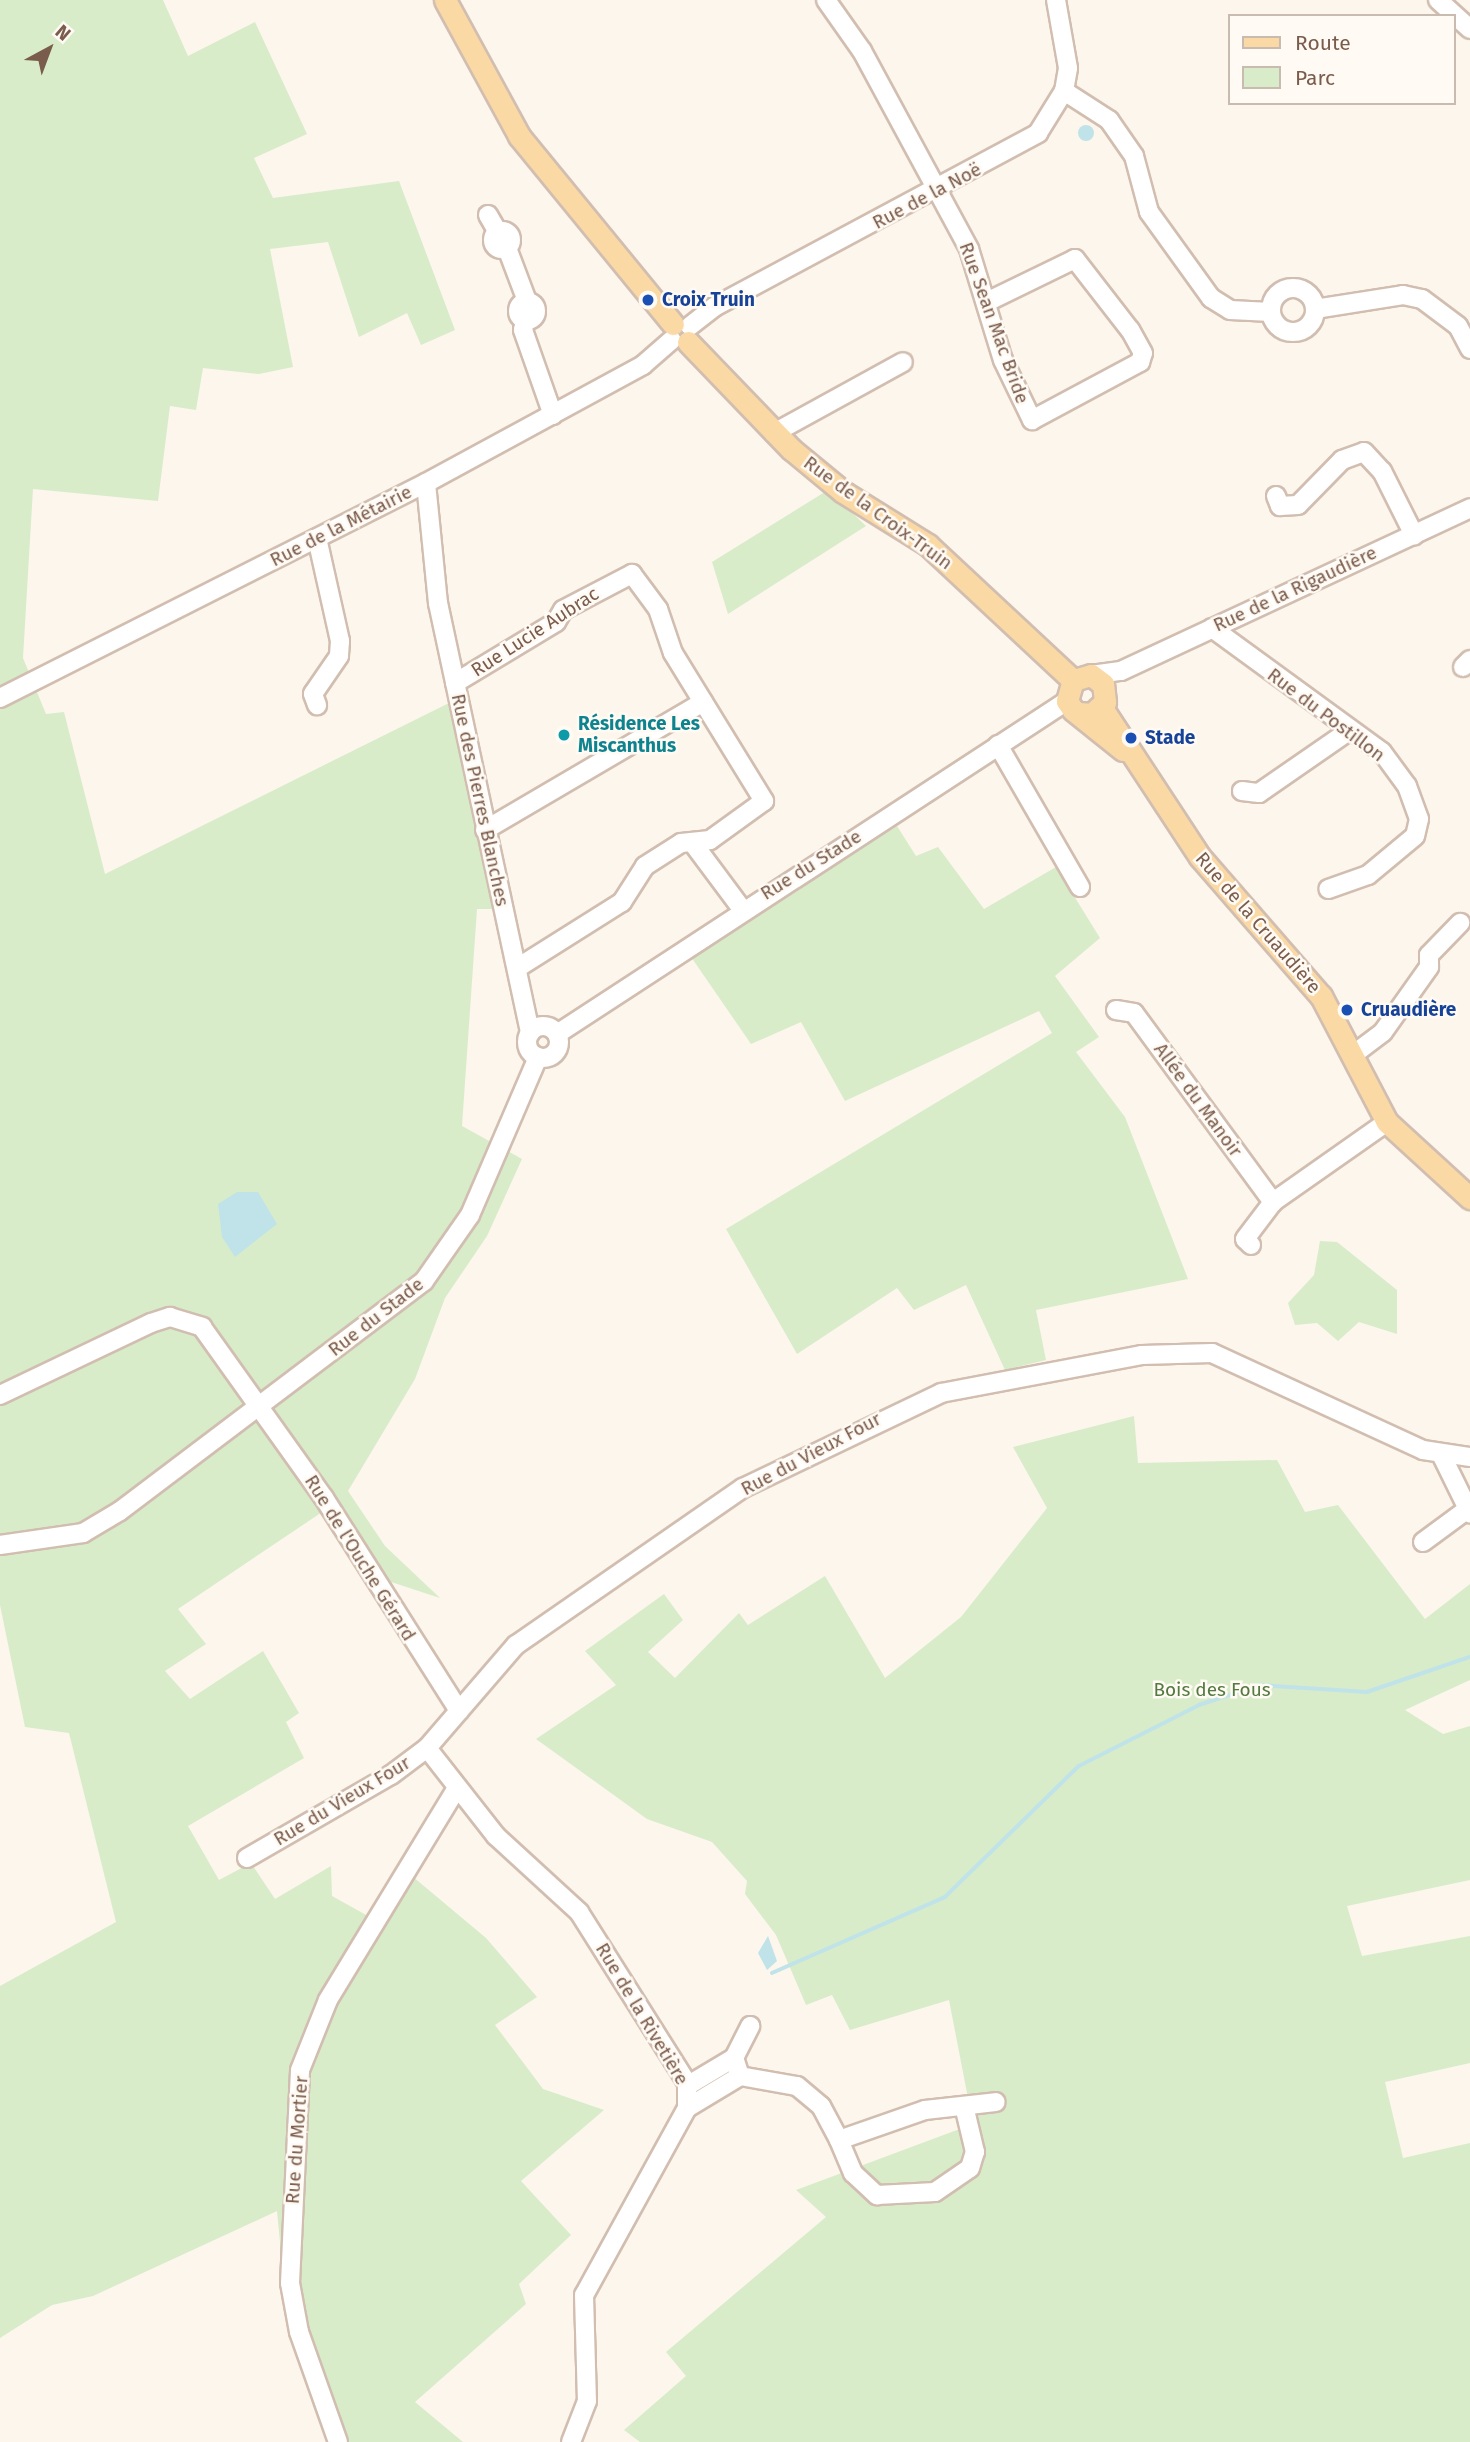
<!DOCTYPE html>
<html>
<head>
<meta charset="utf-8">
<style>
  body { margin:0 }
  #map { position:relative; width:1470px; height:2442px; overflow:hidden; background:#fdf6ec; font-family:"Fira Sans",sans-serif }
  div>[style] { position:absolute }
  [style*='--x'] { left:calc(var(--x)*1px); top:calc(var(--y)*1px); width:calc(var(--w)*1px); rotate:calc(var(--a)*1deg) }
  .green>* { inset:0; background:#d8ecc9 }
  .water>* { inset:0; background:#bfe3e8 }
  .round { border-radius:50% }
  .stream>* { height:3.5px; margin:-1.75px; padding:0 1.75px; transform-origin:1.75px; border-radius:1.75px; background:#bfe3e8 }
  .roads { filter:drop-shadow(2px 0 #d1beb0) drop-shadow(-2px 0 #d1beb0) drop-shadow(0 2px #d1beb0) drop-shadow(0 -2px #d1beb0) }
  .minor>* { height:18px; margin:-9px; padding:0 9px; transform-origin:9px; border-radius:9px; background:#fff }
  .minor>.ring { margin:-9px; padding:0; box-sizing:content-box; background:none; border:18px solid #fff; border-radius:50% }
  .major>* { height:21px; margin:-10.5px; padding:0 10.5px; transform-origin:10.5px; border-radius:10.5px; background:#fbd9a5 }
  .dots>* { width:19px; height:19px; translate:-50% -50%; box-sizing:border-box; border:4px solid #fffaf3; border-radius:50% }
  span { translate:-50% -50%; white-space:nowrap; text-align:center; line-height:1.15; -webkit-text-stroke:5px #fffaf3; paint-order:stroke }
  .street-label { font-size:19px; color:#7a5c4d }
  .transit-label { font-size:19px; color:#164399; font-weight:700 }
  .left { translate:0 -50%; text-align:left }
  .culture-label { font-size:19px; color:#0d838f; font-weight:700 }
  .park-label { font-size:19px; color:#537a41 }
  .legend { position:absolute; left:1228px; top:14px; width:228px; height:91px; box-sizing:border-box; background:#fffaf3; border:2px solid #cabbb1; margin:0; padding:9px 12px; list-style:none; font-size:21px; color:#7a5c4d }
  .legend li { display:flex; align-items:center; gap:14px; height:35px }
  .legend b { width:35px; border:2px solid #cabbb1 }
  .north { position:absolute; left:14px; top:14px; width:70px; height:70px; -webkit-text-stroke:5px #fffaf3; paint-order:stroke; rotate:41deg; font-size:19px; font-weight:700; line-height:28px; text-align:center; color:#7a5c4d }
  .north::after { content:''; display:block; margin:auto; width:24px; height:32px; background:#7a5c4d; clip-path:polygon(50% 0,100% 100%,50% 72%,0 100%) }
</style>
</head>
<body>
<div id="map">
  <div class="green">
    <div style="clip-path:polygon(0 0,163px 0,188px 56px,255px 22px,307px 134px,254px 158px,273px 198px,399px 181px,455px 330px,421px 345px,407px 313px,359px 337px,328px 242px,270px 249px,293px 367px,259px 374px,203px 368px,196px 410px,170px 406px,158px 501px,33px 489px,23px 658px,46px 714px,64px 712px,105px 874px,449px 703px,496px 909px,477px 909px,462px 1126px,522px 1159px,487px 1236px,445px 1298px,415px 1379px,348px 1491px,385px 1546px,440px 1598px,385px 1580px,337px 1502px,178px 1609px,206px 1644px,165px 1671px,190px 1699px,263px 1651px,299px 1713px,286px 1722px,304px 1758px,188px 1826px,219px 1880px,251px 1863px,275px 1899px,331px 1866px,332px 1896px,386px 1926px,412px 1876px,486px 1938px,537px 1997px,495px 2025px,543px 2089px,604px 2110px,521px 2181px,571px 2235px,519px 2284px,526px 2304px,415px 2402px,463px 2442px,327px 2442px,289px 2335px,277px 2211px,93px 2296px,52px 2305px,0 2338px,0 1986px,116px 1922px,69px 1733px,25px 1727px,0 1605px)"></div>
    <div style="clip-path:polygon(828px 490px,866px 526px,728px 614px,712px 562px)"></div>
    <div style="clip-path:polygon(897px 826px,916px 856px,938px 847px,984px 909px,1056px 867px,1100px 938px,1055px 976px,1099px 1037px,1076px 1052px,1125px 1117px,1188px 1279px,1036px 1310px,1046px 1360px,1005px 1370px,966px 1285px,914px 1310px,897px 1288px,797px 1354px,726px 1229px,1052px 1033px,1039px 1011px,845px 1101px,801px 1022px,751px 1044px,689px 954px)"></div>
    <div style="clip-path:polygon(1320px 1241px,1337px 1242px,1397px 1290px,1397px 1334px,1359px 1322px,1338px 1341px,1317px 1323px,1295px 1325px,1288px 1303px,1314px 1275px)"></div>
    <div style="clip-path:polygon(1134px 1416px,1138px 1463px,1277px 1460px,1305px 1512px,1338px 1505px,1425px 1619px,1470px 1584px,1470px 1680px,1405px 1710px,1443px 1734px,1470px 1726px,1470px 1880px,1347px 1906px,1362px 1956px,1470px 1936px,1470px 2063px,1385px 2082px,1403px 2158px,1470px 2143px,1470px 2442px,640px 2442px,624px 2430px,686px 2376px,666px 2352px,826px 2217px,796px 2190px,973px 2124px,949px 2000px,850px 2030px,832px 1995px,806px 2005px,776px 1935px,745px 1894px,747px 1881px,712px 1842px,647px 1819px,536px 1739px,616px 1685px,585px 1651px,664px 1594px,683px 1620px,648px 1652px,675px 1678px,739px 1613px,748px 1625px,825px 1576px,885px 1678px,961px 1617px,1047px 1508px,1013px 1447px)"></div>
  </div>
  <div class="water">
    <div class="round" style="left:1078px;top:125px;width:16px;height:16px"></div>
    <div style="clip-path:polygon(237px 1192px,258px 1192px,277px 1224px,235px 1257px,222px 1237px,218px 1204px)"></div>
    <div style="clip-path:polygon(768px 1936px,777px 1961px,767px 1970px,758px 1953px)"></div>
  </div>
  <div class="stream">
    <div style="--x:772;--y:1973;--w:189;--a:-23.7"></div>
    <div style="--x:945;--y:1897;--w:187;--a:-44.4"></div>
    <div style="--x:1079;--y:1766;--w:135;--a:-26.9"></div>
    <div style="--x:1199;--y:1705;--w:64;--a:-18.2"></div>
    <div style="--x:1260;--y:1685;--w:107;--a:3.7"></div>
    <div style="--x:1367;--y:1692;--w:109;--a:-18.8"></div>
  </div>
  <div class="roads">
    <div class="minor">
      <div style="--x:826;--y:0;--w:62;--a:54.8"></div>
      <div style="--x:862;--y:51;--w:225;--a:61.6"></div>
      <div style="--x:969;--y:249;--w:116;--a:73"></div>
      <div style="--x:1003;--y:360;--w:67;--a:64.2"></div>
      <div style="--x:1032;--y:420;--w:123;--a:-28.2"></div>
      <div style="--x:1140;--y:362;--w:9;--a:-72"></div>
      <div style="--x:1143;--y:353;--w:26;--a:-119"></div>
      <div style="--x:1130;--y:330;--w:90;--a:-127.8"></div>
      <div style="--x:1075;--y:259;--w:98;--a:154"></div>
      <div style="--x:1438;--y:0;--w:43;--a:42.2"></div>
      <div style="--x:1064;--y:91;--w:54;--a:32.8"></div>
      <div style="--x:1109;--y:120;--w:44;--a:55.2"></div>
      <div style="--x:1134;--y:156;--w:58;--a:75"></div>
      <div style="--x:1149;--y:212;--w:106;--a:54.2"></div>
      <div style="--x:1211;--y:298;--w:22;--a:32"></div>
      <div style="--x:1230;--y:310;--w:41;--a:2.8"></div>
      <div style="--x:488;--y:215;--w:20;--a:60"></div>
      <div class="ring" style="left:493px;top:231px;width:0;height:0"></div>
      <div style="--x:507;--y:248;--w:57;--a:69.3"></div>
      <div class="ring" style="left:1271px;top:288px;width:26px;height:26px"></div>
      <div class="ring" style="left:518px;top:302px;width:0;height:0"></div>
      <div style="--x:1315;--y:309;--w:89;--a:-9"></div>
      <div style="--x:1403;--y:295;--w:19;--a:12"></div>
      <div style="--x:1422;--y:299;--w:45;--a:36.9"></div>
      <div style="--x:1458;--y:326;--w:26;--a:62"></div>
      <div style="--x:525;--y:320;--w:10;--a:101"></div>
      <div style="--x:523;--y:330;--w:90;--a:70.6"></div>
      <div style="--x:690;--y:326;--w:31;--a:-38"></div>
      <div style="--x:714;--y:307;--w:368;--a:-28.2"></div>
      <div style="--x:1038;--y:133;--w:49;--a:-58.2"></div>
      <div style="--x:1064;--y:91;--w:23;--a:-80"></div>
      <div style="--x:1068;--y:68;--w:69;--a:-100"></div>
      <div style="--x:774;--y:433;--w:147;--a:-28.8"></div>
      <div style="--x:426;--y:483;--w:121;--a:84.3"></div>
      <div style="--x:438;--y:603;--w:440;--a:77.9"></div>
      <div style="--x:1276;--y:496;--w:11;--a:68"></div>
      <div style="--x:1280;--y:506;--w:18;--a:-3"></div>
      <div style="--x:1298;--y:505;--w:63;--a:-45.6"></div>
      <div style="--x:1342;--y:460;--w:23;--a:-20"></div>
      <div style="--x:1364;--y:452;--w:26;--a:47"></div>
      <div style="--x:1382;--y:471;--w:72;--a:63.4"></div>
      <div style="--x:317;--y:538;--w:106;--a:77.4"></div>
      <div style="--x:340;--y:641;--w:15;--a:94"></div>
      <div style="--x:339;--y:656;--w:46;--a:124.4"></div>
      <div style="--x:313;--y:694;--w:12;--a:70"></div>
      <div style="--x:1212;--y:628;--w:210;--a:36.1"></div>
      <div style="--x:1382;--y:752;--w:42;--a:53.7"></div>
      <div style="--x:1407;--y:786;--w:35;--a:70"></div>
      <div style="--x:1419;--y:819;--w:17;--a:103"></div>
      <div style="--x:1415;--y:836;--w:61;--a:140.3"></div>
      <div style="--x:1368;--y:875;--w:42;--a:160.7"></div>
      <div style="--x:1463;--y:667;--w:10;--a:-45"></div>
      <div style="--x:1091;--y:675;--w:30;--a:-8"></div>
      <div style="--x:1121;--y:671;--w:385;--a:-25"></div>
      <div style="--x:455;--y:683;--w:118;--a:-31.1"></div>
      <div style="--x:556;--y:622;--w:14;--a:-60"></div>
      <div style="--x:563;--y:610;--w:78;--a:-27.6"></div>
      <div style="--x:632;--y:574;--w:44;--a:53.4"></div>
      <div style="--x:658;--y:609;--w:46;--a:71.2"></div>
      <div style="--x:673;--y:653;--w:174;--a:58.4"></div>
      <div style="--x:764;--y:801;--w:67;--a:144.2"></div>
      <div style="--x:710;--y:840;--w:29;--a:174"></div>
      <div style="--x:681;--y:843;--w:43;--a:147.4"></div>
      <div style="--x:645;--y:866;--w:43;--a:122.6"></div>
      <div style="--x:622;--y:902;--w:124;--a:147.8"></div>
      <div style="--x:0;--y:698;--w:477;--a:-26.8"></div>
      <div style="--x:426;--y:483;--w:247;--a:-28.5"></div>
      <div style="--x:643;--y:365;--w:38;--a:-41"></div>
      <div style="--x:998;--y:745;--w:164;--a:60"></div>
      <div style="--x:1242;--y:791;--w:17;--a:7"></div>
      <div style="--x:1259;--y:793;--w:111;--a:-34.7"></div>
      <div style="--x:485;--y:830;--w:253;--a:-30.4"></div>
      <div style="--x:692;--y:842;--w:84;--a:53.3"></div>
      <div style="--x:1116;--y:1010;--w:18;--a:9"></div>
      <div style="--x:1134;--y:1013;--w:235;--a:53.7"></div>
      <div style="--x:1273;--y:1202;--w:139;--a:-35.1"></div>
      <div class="ring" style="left:527px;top:1026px;width:14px;height:14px"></div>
      <div style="--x:557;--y:1034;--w:609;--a:-33.14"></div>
      <div style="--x:1354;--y:1054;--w:36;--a:-37"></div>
      <div style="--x:1383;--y:1032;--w:80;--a:-54.7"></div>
      <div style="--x:1429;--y:967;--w:12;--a:-90"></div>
      <div style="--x:1429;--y:955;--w:45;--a:-45.9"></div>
      <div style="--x:1251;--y:1245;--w:8;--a:-135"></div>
      <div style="--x:1245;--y:1239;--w:46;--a:-52.9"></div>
      <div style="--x:0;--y:1395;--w:167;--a:-25.5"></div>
      <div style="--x:151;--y:1323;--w:20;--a:-18"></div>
      <div style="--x:170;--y:1317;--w:34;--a:17"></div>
      <div style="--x:202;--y:1327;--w:210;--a:54.5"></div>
      <div style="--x:324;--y:1498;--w:252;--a:57.6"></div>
      <div style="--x:1442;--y:1456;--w:64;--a:63.8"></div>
      <div style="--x:1423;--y:1542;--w:56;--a:-36.3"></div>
      <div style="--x:0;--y:1545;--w:84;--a:-8.2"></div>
      <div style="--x:83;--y:1533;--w:43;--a:-30.7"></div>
      <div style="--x:120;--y:1511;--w:381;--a:-37.1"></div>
      <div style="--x:424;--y:1281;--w:80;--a:-55.1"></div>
      <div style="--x:470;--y:1215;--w:172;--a:-66.7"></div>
      <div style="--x:427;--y:1748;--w:112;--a:51.9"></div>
      <div style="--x:496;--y:1836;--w:113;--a:42.5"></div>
      <div style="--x:579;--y:1912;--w:202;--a:57.7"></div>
      <div style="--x:687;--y:2083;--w:25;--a:90"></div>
      <div style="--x:687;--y:2108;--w:213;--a:118.8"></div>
      <div style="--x:584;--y:2295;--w:106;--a:88.4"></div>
      <div style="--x:587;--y:2401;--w:44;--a:111.3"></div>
      <div style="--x:247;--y:1858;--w:166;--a:-30"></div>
      <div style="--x:391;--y:1775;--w:45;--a:-36.9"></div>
      <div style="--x:427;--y:1748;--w:136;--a:-49.2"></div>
      <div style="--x:516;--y:1645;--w:276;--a:-34.7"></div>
      <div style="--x:743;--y:1488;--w:220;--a:-25.6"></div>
      <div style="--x:941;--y:1393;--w:205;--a:-10.7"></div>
      <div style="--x:1142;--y:1355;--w:70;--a:-1.6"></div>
      <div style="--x:1212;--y:1353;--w:232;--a:24.7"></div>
      <div style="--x:1423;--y:1450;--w:48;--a:8.5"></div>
      <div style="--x:740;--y:2076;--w:19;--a:-108"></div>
      <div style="--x:734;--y:2058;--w:36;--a:-63"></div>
      <div style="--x:687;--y:2086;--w:55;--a:-30.8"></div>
      <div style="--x:687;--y:2108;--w:62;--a:-31.1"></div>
      <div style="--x:740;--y:2076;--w:58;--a:10"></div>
      <div style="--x:797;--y:2086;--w:31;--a:40"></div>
      <div style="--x:821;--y:2106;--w:38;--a:62"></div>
      <div style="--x:839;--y:2140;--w:91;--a:-19.2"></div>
      <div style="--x:925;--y:2110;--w:71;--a:-6.4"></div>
      <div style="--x:839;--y:2140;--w:36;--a:67"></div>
      <div style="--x:853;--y:2173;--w:33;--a:43"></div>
      <div style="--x:877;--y:2195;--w:58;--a:-3"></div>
      <div style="--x:935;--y:2192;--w:42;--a:-34.4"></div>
      <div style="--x:970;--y:2168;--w:17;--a:-73"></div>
      <div style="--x:975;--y:2152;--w:47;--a:-103.4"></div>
      <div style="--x:338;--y:2442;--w:117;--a:-109.5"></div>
      <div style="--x:299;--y:2332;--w:50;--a:-100.4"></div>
      <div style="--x:290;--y:2283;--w:213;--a:-87.3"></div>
      <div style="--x:300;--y:2070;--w:75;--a:-68.2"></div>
      <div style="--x:328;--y:2000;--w:248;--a:-58.7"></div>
    </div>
    <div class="major">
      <div style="--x:445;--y:0;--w:155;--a:61.4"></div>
      <div style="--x:519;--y:136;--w:243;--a:50.7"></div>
      <div style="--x:688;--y:342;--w:149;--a:46.1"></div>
      <div style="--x:791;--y:449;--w:67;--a:39.6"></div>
      <div style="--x:843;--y:492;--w:100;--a:31.9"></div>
      <div style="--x:928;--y:545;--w:198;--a:43"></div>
      <div style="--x:1102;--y:708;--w:178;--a:56.7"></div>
      <div style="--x:1200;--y:857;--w:184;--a:49"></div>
      <div style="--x:1321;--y:996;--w:142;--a:62.4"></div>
      <div style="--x:1387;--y:1122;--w:113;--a:42.5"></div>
      <div style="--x:1079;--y:713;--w:13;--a:4"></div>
      <div style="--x:1092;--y:714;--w:18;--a:-43"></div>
      <div style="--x:1105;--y:702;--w:18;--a:-96"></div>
      <div style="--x:1103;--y:684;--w:15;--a:-143"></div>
      <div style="--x:1091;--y:675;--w:19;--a:164"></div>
      <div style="--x:1073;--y:680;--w:22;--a:106"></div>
      <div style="--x:1067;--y:701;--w:11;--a:56"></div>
      <div style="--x:1073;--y:710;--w:64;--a:38.7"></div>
    </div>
  </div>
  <div class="dots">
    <div style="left:648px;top:300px;background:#1a4fb4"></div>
    <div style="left:564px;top:735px;background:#0f9aa8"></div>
    <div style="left:1131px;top:738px;background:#1a4fb4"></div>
    <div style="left:1347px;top:1010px;background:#1a4fb4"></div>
  </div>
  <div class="street-label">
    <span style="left:927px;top:196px;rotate:-28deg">Rue de la Noë</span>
    <span style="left:994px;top:323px;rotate:70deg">Rue Sean Mac Bride</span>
    <span style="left:878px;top:513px;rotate:36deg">Rue de la Croix-Truin</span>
    <span style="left:341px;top:526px;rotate:-27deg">Rue de la Métairie</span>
    <span style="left:1295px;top:589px;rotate:-25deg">Rue de la Rigaudière</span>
    <span style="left:535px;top:632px;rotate:-33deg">Rue Lucie Aubrac</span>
    <span style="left:1326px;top:715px;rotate:37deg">Rue du Postillon</span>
    <span style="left:480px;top:800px;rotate:78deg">Rue des Pierres Blanches</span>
    <span style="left:811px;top:865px;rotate:-32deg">Rue du Stade</span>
    <span style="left:1258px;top:923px;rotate:49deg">Rue de la Cruaudière</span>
    <span style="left:1198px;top:1100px;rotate:54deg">Allée du Manoir</span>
    <span style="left:376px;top:1317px;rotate:-38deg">Rue du Stade</span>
    <span style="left:811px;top:1454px;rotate:-28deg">Rue du Vieux Four</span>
    <span style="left:360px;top:1558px;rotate:58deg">Rue de l'Ouche Gérard</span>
    <span style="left:342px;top:1801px;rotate:-31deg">Rue du Vieux Four</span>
    <span style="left:642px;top:2014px;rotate:59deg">Rue de la Rivetière</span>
    <span style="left:297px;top:2140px;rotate:-86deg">Rue du Mortier</span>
  </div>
  <div class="transit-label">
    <span class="left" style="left:662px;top:300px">Croix Truin</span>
    <span class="left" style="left:1145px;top:738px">Stade</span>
    <span class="left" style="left:1361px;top:1010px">Cruaudière</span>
  </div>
  <div class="culture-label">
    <span class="left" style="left:578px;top:735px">Résidence Les<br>Miscanthus</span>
  </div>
  <div class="park-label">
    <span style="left:1212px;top:1690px">Bois des Fous</span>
  </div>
  <ul class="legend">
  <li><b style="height:9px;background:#fbd9a5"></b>Route</li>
  <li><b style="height:19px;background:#d8ecc9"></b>Parc</li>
  </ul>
  <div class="north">N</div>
</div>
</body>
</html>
